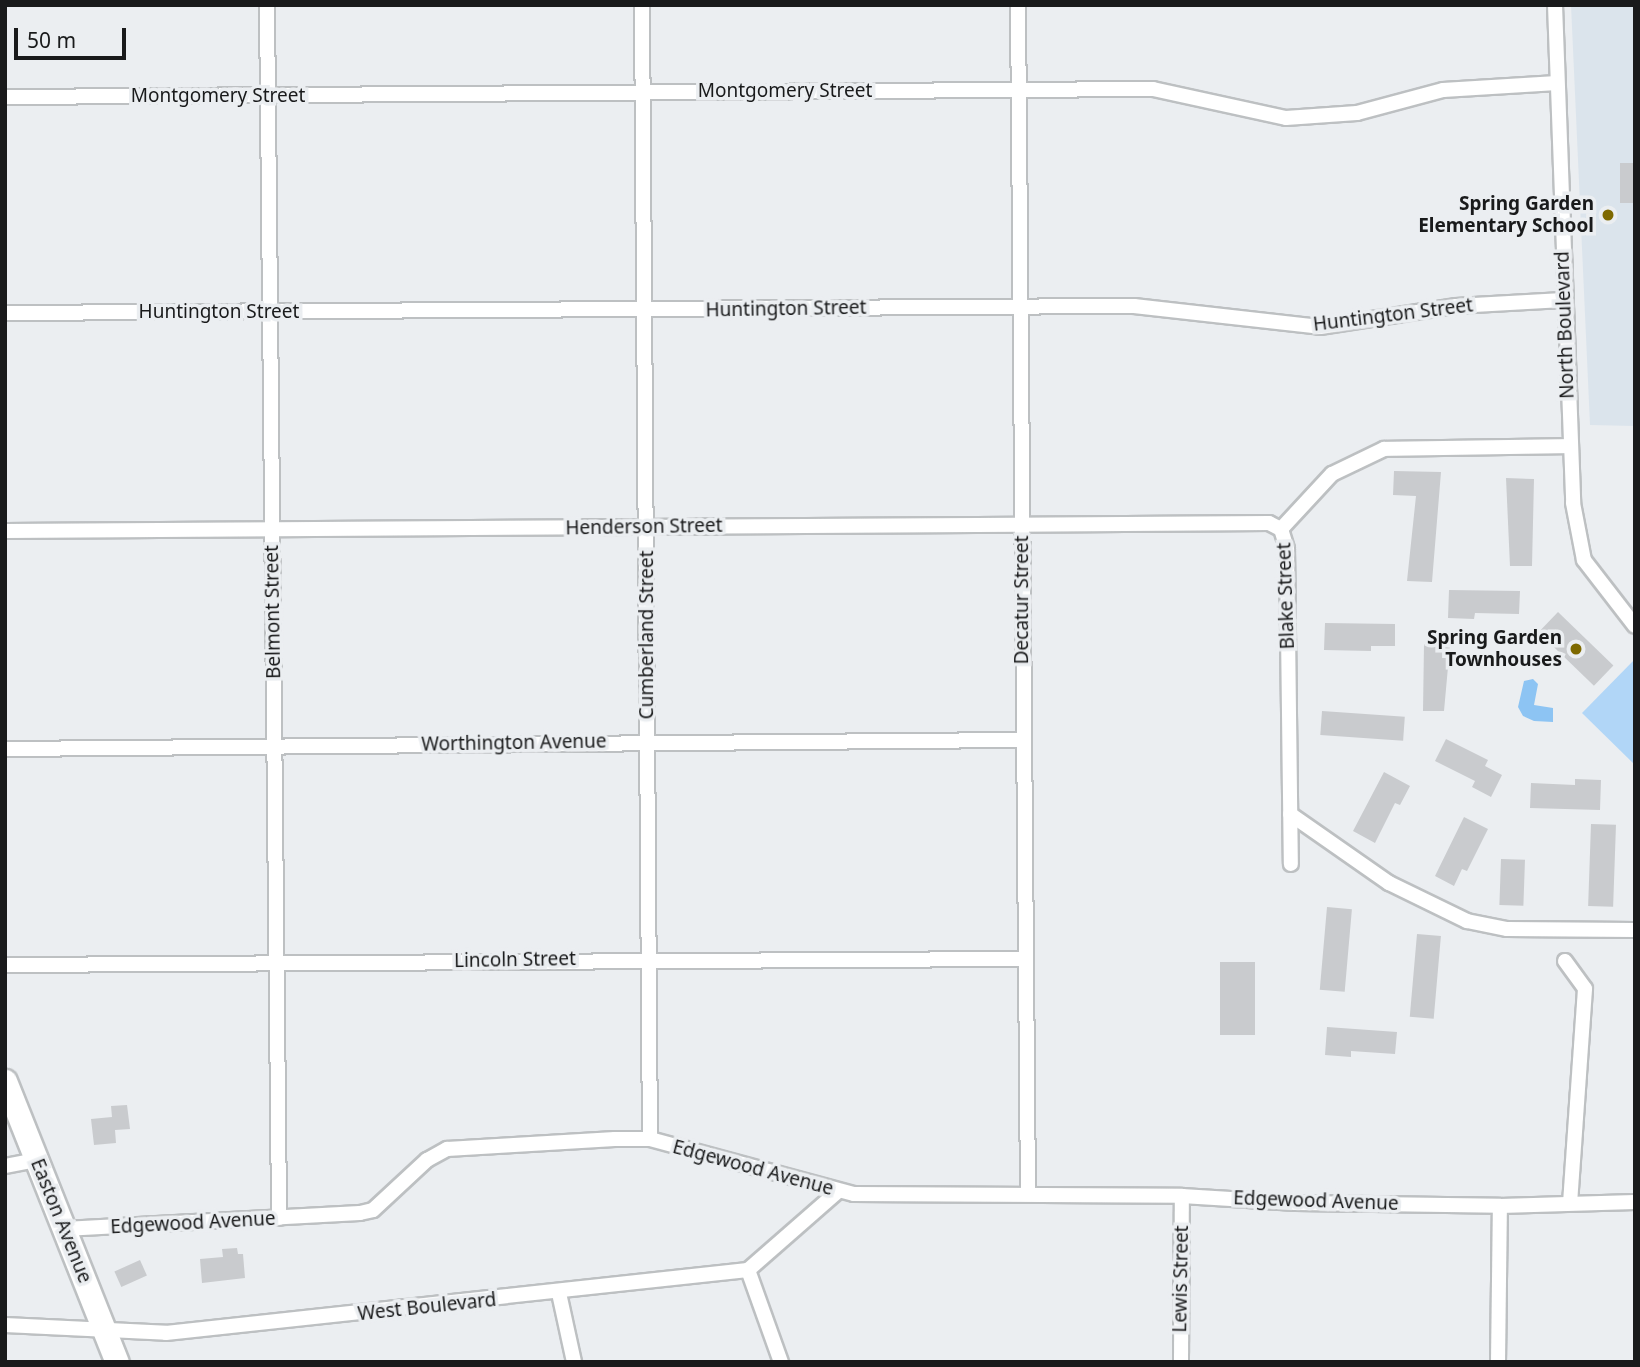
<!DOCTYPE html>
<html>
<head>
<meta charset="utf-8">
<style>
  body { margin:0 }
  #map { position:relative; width:1640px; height:1367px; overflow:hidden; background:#ebeef1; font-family:"Noto Sans",sans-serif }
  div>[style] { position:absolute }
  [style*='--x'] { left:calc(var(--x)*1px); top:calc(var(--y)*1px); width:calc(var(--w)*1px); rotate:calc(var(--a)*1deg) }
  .built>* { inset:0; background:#dbe4ec }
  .green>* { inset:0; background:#b1d6f7 }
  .water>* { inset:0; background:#8dc4f3 }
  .building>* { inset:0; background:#c9cbce; transform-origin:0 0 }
  .roads { filter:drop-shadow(2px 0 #bdc0c2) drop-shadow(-2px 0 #bdc0c2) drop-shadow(0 2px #bdc0c2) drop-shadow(0 -2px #bdc0c2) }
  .street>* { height:14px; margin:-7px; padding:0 7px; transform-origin:7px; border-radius:7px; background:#fff }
  .primary>* { height:23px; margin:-11.5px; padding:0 11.5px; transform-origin:11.5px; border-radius:11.5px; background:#fff }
  .dots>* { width:19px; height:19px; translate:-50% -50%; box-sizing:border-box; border:4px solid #ebeef1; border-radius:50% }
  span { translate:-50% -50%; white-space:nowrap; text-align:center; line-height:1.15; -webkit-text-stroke:7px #ebeef1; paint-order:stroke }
  .street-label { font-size:19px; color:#191a1b }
  .poi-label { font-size:19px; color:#191a1b; font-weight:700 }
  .right { translate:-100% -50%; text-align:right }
  .frame { position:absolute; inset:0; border:7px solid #191a1b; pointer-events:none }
  .scale { position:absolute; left:14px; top:28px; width:112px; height:32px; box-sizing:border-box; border:4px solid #191a1b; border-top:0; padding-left:9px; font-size:21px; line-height:24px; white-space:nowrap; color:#191a1b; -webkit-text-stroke:5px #ebeef1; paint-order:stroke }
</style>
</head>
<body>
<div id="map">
  <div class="built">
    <div style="clip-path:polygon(1571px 5px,1635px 5px,1635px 426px,1590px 425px)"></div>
  </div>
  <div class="green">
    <div style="clip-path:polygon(1635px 659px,1635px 765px,1582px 713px)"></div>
  </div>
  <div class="water">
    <div style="clip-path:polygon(1533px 679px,1538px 684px,1534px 705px,1553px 708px,1553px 722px,1534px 721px,1523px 716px,1518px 707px,1524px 681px)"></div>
  </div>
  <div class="building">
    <div style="left:1620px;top:163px;width:15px;height:40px"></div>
    <div style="clip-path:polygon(1394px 471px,1441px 472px,1432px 582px,1407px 581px,1416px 496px,1393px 495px)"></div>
    <div style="clip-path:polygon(1506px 478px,1534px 479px,1532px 566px,1510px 566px)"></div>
    <div style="clip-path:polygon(1449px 590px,1520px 591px,1519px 614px,1475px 613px,1474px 619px,1448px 618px)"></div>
    <div style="left:1558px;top:612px;width:77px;height:28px;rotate:44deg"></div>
    <div style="clip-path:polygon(1325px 623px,1395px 624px,1395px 646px,1371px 646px,1371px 651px,1324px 650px)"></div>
    <div style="clip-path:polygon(1424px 644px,1450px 645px,1444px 711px,1423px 711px)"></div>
    <div style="left:1322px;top:711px;width:83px;height:24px;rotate:4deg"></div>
    <div style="clip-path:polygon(1446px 739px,1488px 760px,1485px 766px,1502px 775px,1491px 797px,1472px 787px,1475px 781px,1435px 761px)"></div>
    <div style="clip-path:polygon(1384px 772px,1410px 786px,1400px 805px,1395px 803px,1375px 843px,1353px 831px)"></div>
    <div style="clip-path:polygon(1575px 779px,1601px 780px,1600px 810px,1530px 808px,1531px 783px,1575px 785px)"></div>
    <div style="clip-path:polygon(1464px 817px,1488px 829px,1467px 871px,1462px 869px,1454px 886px,1435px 876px)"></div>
    <div style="left:1591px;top:824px;width:25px;height:82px;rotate:2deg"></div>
    <div style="left:1501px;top:859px;width:24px;height:46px;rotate:2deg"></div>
    <div style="left:1327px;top:907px;width:25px;height:83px;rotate:5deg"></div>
    <div style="left:1417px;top:934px;width:24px;height:83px;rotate:5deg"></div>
    <div style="left:1220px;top:962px;width:35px;height:73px"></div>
    <div style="clip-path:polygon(1327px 1027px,1397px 1032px,1395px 1054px,1351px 1051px,1351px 1057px,1325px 1055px)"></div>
    <div style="clip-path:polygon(127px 1105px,130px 1129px,115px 1130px,116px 1143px,94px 1145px,91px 1119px,112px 1117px,111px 1106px)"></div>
    <div style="clip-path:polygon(237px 1248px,238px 1254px,243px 1254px,245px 1278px,202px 1283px,200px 1259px,223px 1257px,222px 1249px)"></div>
    <div style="left:140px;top:1260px;width:17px;height:28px;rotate:66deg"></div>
  </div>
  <div class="roads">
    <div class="street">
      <div style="--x:267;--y:5;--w:1213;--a:89.43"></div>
      <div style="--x:642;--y:5;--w:1134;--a:89.6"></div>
      <div style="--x:1018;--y:5;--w:1189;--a:89.52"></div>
      <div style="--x:1555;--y:5;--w:498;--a:87.9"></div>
      <div style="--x:1573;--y:503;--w:58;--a:79.1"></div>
      <div style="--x:1584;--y:560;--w:83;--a:52.3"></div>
      <div style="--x:5;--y:97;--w:1148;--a:-0.4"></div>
      <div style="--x:1153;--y:89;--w:136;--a:12.3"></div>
      <div style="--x:1286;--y:118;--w:71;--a:-4"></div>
      <div style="--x:1357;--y:113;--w:89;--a:-15"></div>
      <div style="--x:1443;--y:90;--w:114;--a:-3.5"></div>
      <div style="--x:5;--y:313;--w:1129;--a:-0.36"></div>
      <div style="--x:1134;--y:306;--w:187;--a:6.4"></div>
      <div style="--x:1320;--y:327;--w:138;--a:-8.8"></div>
      <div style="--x:1456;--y:306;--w:107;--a:-3.2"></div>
      <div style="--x:1281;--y:529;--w:75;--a:-47.2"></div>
      <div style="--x:1332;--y:474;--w:58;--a:-25.7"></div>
      <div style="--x:1384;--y:449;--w:184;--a:-0.9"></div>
      <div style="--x:5;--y:531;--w:1264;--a:-0.36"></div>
      <div style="--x:1269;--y:523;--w:13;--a:27"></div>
      <div style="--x:1281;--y:529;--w:21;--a:73"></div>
      <div style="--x:1287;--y:549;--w:315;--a:89.3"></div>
      <div style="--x:5;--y:749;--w:1018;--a:-0.51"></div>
      <div style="--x:1290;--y:814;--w:121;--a:34.9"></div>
      <div style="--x:1389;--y:883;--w:87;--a:26"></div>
      <div style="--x:1467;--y:921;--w:41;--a:11.3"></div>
      <div style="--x:1507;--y:929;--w:128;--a:0.4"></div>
      <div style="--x:1565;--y:961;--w:34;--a:54"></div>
      <div style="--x:1585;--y:989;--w:213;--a:94"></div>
      <div style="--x:5;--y:965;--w:1020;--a:-0.34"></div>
      <div style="--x:5;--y:1166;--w:32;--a:-11"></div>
      <div style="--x:64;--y:1229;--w:296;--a:-3.1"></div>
      <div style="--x:360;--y:1213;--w:13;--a:-13"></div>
      <div style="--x:373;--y:1210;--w:74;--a:-42.8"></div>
      <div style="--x:427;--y:1160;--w:23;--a:-29"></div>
      <div style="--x:447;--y:1149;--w:168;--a:-3.4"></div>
      <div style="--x:615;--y:1139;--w:35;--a:0"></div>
      <div style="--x:650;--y:1139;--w:211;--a:15.1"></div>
      <div style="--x:854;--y:1194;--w:328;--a:0.3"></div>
      <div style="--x:1182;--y:1196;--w:114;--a:3.5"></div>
      <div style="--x:1296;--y:1203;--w:204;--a:0.8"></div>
      <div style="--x:1500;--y:1206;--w:135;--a:-1.7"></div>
      <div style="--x:748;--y:1270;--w:98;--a:70.3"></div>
      <div style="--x:559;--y:1293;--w:71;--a:77.7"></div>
      <div style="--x:5;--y:1325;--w:161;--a:2.8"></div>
      <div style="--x:166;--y:1333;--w:585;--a:-6.18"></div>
      <div style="--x:748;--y:1270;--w:118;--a:-41.2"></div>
      <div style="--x:1181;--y:1362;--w:166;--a:-89.7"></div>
      <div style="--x:1498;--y:1362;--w:156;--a:-89.3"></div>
    </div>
    <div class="primary">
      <div style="--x:5;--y:1081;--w:302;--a:68.3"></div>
    </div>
  </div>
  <div class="dots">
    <div style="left:1608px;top:215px;background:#7e6900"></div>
    <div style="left:1576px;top:649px;background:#7e6900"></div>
  </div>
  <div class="street-label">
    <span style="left:785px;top:91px">Montgomery Street</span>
    <span style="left:218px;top:96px">Montgomery Street</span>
    <span style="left:786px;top:309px;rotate:-1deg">Huntington Street</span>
    <span style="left:219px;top:312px">Huntington Street</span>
    <span style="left:1393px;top:315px;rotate:-7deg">Huntington Street</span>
    <span style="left:1565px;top:325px;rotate:-92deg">North Boulevard</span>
    <span style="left:644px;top:527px;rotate:-1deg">Henderson Street</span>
    <span style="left:1286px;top:596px;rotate:-92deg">Blake Street</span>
    <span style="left:1022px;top:600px;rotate:-90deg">Decatur Street</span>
    <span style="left:273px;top:612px;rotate:-91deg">Belmont Street</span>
    <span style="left:647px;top:635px;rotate:-90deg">Cumberland Street</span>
    <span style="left:514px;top:743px;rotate:-1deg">Worthington Avenue</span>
    <span style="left:515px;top:960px;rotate:-1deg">Lincoln Street</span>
    <span style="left:753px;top:1168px;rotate:15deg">Edgewood Avenue</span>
    <span style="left:1316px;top:1201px;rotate:2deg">Edgewood Avenue</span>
    <span style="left:61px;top:1221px;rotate:68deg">Easton Avenue</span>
    <span style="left:193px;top:1223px;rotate:-3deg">Edgewood Avenue</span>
    <span style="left:1181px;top:1279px;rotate:-89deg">Lewis Street</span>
    <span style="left:427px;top:1307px;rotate:-6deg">West Boulevard</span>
  </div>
  <div class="poi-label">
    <span class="right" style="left:1594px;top:215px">Spring Garden<br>Elementary School</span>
    <span class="right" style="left:1562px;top:649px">Spring Garden<br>Townhouses</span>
  </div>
  <div class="frame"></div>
  <div class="scale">50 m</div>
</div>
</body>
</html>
